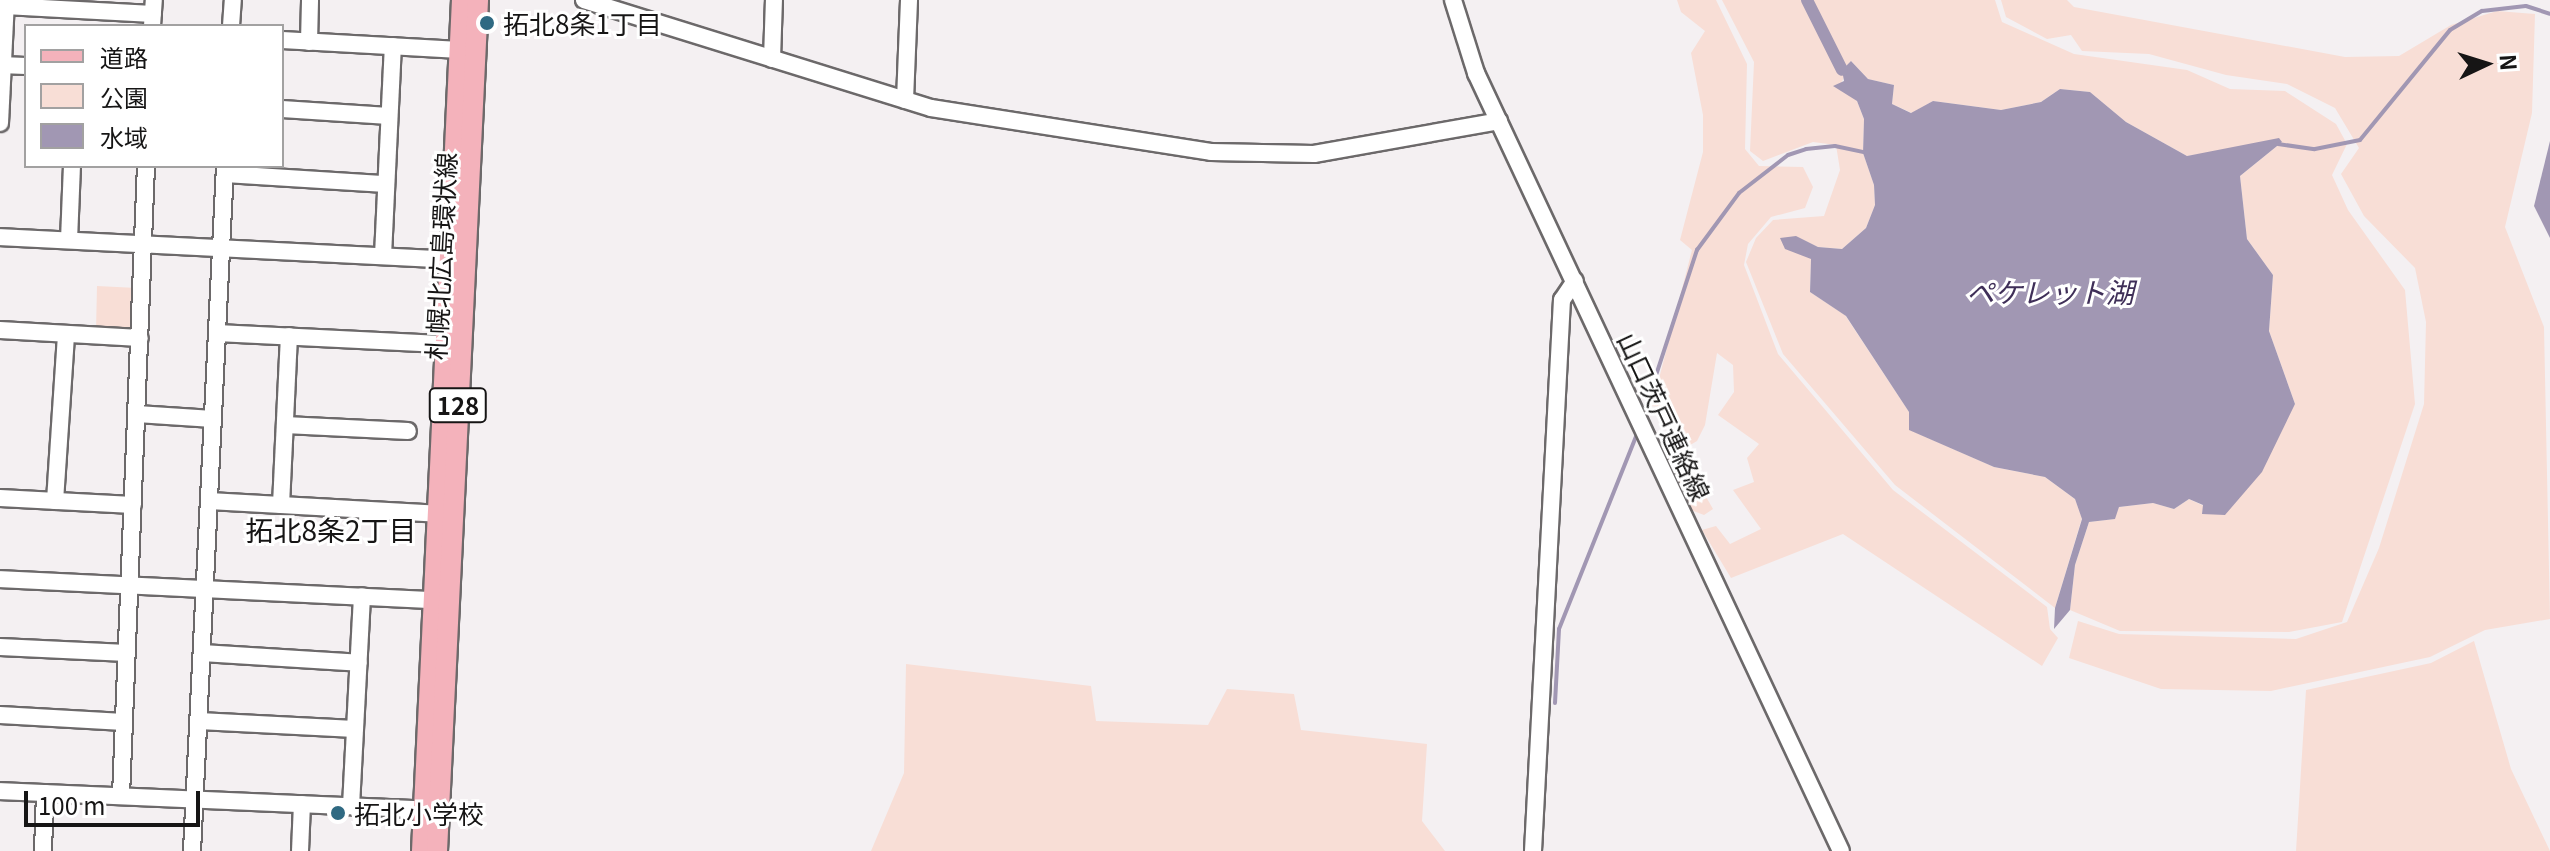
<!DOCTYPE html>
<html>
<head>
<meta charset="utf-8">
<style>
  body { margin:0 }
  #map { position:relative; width:2550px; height:851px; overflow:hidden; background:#f4f0f2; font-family:Georgia,"Noto Sans JP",serif }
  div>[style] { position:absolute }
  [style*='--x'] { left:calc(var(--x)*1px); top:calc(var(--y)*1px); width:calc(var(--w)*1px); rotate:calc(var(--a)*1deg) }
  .green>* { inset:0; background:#f8ded6 }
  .water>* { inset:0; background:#a197b3 }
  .stream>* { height:4px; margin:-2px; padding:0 2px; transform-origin:2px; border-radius:2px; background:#a197b3 }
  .canal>* { height:12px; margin:-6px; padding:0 6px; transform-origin:6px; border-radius:6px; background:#a197b3 }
  .roads { filter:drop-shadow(2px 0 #6c696a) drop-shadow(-2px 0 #6c696a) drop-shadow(0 2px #6c696a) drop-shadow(0 -2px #6c696a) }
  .minor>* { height:16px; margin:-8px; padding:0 8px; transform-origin:8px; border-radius:8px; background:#fff }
  .major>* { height:20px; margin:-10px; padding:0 10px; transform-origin:10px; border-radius:10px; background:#f4b2bb }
  .dots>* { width:22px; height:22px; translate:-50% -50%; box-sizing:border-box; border:4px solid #fff; border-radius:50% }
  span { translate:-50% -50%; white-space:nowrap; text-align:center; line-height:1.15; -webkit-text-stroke:6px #fff; paint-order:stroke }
  .shield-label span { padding:2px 6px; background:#fff; border:2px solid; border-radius:6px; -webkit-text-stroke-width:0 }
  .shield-label { font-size:24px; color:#161515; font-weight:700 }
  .poi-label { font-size:26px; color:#161515 }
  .left { translate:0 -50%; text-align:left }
  .street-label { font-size:26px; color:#161515 }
  .water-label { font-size:28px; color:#3f2f58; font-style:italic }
  .neighbourhood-label { font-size:28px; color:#161515 }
  .legend { position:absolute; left:24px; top:24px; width:260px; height:144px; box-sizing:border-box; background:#fff; border:2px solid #a2a1a1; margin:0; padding:10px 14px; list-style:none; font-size:24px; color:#161515 }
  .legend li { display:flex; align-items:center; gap:16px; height:40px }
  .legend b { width:40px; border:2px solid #a2a1a1 }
  .north { position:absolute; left:2446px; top:24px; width:80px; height:80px; -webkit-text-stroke:6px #fff; paint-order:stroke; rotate:86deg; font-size:22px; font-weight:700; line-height:32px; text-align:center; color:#161515 }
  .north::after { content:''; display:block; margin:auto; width:28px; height:36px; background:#161515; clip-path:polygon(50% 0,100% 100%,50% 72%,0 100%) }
  .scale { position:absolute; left:24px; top:791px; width:176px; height:36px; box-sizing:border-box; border:4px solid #161515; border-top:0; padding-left:10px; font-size:24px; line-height:28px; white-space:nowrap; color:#161515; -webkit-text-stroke:6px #fff; paint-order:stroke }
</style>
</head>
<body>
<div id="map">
  <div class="green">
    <div style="clip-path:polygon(1677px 0,1716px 0,1747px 64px,1745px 149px,1759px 166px,1803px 167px,1813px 187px,1805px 208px,1771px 217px,1748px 244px,1744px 265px,1778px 354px,1893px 490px,2047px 607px,2050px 629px,2058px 638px,2042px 666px,1843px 534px,1731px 578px,1702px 530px,1716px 526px,1730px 544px,1761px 529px,1733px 490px,1754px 482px,1747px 458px,1759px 444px,1718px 415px,1734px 392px,1733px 365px,1717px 353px,1705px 425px,1697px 441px,1680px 451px,1713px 509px,1704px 515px,1691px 510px,1662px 452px,1681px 441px,1668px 407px,1652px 406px,1692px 250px,1680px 240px,1703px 152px,1703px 115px,1691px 53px,1705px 31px,1681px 12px)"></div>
    <div style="clip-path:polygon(1722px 0,1995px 0,2002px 22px,2074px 54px,2187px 70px,2230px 89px,2285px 91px,2336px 124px,2347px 144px,2332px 175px,2348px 210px,2405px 290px,2415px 404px,2342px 622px,2289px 632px,2120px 631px,2070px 610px,2075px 565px,2089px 522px,2114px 519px,2119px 507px,2153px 503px,2174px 509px,2189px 499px,2204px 506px,2202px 513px,2281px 428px,2295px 404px,2269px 331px,2273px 275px,2247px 239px,2240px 176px,2282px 142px,2187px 156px,2126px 122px,2090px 92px,2060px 89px,2041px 102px,2001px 110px,1933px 101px,1912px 113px,1892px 104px,1894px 85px,1868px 79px,1851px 61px,1840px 86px,1857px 101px,1864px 119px,1863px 153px,1874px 185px,1875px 205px,1866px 228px,1842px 249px,1818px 247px,1796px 237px,1811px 259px,1810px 292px,1845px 315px,1909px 412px,1910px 430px,1994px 467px,2045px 477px,2075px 499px,2082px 518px,2055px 608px,1895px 485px,1783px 354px,1746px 262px,1756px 238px,1773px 220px,1824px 216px,1840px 170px,1836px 145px,1813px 142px,1763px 161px,1750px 151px,1754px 62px)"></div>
    <div style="clip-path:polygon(2001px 0,2067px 0,2074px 7px,2345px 57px,2399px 56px,2451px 25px,2497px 11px,2535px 14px,2532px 113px,2505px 227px,2544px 327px,2550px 619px,2485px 630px,2430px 657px,2271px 691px,2161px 689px,2069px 658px,2078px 621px,2119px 634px,2296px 639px,2347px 622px,2379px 548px,2424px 404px,2426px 322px,2415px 268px,2364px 216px,2341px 174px,2359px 148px,2335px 108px,2287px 84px,2226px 75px,2149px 54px,2082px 51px,2071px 35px,2047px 39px,2006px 17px)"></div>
    <div style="clip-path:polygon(97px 286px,137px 288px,131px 331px,96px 330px)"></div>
    <div style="clip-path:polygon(2474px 641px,2511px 769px,2550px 851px,2296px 851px,2306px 690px,2431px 663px)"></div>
    <div style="clip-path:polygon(906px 664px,1091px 686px,1096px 721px,1208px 725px,1227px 689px,1294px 694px,1301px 730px,1427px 744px,1422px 821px,1445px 851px,871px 851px,904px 773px)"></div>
  </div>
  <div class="water">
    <div style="clip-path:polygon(1851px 61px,1868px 79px,1894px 85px,1892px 104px,1911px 113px,1933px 101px,2001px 110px,2041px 102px,2060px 89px,2090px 92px,2126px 122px,2187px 156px,2279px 138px,2282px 142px,2240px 176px,2247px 239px,2273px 275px,2269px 331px,2295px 404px,2262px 472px,2225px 515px,2202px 514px,2203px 505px,2189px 499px,2174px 509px,2153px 503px,2119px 507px,2115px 519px,2089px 522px,2075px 565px,2070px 610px,2054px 629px,2055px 608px,2082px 519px,2075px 499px,2045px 477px,1994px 467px,1909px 430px,1909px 412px,1846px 316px,1810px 292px,1811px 259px,1785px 249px,1780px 238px,1796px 236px,1818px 247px,1842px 249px,1866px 228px,1875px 205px,1874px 185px,1863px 153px,1864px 119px,1857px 101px,1833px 86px,1844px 81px,1842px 70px)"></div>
    <div style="clip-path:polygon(2550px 141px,2550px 238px,2534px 206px)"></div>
  </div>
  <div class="stream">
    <div style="--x:2278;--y:144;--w:37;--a:8"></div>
    <div style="--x:2315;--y:149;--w:46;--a:-11.3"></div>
    <div style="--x:2360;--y:140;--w:142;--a:-50.7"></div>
    <div style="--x:2450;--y:30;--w:37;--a:-31"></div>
    <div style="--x:2482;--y:11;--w:44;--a:-6.5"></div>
    <div style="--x:2526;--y:6;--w:25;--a:18"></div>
    <div style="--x:1643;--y:415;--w:174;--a:-71.9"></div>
    <div style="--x:1697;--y:250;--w:71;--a:-53.6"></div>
    <div style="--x:1739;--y:193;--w:62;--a:-37.8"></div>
    <div style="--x:1788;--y:155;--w:19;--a:-18"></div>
    <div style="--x:1806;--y:149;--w:29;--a:-6"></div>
    <div style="--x:1835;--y:146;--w:33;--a:12"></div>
    <div style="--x:1555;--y:703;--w:74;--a:-86.9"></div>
    <div style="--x:1559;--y:629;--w:213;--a:-68.2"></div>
  </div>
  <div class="canal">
    <div style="--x:1807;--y:0;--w:78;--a:63.4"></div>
  </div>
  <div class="roads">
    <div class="minor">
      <div style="--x:584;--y:0;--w:363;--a:17.3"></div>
      <div style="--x:931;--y:108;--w:283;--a:8.9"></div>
      <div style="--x:1211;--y:152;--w:103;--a:1.1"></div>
      <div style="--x:1314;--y:154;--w:188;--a:-10.1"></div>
      <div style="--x:1453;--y:0;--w:77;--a:72.5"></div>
      <div style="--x:1476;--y:73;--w:859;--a:64.87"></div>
      <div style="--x:5;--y:6;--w:148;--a:3.1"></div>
      <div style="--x:152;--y:26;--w:26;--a:-86"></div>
      <div style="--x:231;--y:26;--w:26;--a:-86"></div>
      <div style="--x:282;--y:40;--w:178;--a:3.2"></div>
      <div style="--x:309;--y:42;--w:42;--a:-88.6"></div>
      <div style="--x:772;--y:59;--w:59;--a:-88.1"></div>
      <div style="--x:0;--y:65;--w:26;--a:2"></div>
      <div style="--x:905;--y:100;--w:100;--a:-87.7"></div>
      <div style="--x:282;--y:109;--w:107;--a:3.7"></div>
      <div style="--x:0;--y:123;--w:123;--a:-87.2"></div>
      <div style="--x:225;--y:174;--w:161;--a:3.6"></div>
      <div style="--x:0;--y:237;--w:463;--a:2.9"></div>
      <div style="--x:69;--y:240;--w:74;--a:-87.7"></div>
      <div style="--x:383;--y:256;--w:210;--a:-87.3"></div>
      <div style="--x:0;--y:330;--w:140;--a:3.3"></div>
      <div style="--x:217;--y:333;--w:229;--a:2.8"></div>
      <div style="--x:137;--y:414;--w:76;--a:3.8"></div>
      <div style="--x:285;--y:425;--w:123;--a:2.8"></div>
      <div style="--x:0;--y:498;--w:133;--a:3"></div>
      <div style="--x:55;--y:501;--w:167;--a:-86.2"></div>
      <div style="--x:209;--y:501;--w:229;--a:3.2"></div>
      <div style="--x:281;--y:505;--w:169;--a:-87.3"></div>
      <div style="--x:0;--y:579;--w:447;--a:2.8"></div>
      <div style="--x:0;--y:647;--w:127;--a:2.7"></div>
      <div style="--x:202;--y:653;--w:157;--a:3.6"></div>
      <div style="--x:0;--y:715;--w:124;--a:3.2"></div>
      <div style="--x:199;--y:721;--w:156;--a:2.9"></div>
      <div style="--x:0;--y:791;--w:434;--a:2.5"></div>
      <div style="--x:121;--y:796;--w:630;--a:-87.73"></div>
      <div style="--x:351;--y:806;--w:210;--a:-87"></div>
      <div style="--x:43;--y:851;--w:58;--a:-88"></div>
      <div style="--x:192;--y:851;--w:686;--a:-87.24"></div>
      <div style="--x:300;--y:851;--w:47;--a:-87.6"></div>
      <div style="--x:1533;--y:851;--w:552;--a:-86.99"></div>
      <div style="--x:1562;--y:300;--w:23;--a:-56"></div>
    </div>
    <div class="major">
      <div style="--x:422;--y:851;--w:852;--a:-87.31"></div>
      <div style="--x:437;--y:851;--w:852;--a:-87.24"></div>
    </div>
  </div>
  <div class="dots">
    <div style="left:487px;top:23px;background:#2f6982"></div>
    <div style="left:338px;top:813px;background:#2f6982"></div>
  </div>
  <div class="shield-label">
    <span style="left:458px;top:405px">128</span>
  </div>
  <div class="poi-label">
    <span class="left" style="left:503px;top:23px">拓北8条1丁目</span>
    <span class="left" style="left:354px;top:813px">拓北小学校</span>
  </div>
  <div class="street-label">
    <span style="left:440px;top:256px;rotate:-87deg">札幌北広島環状線</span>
    <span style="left:1665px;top:416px;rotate:65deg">山口茨戸連絡線</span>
  </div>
  <div class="water-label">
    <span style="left:2050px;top:291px">ペケレット湖</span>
  </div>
  <div class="neighbourhood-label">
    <span style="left:331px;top:529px">拓北8条2丁目</span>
  </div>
  <ul class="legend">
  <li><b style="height:10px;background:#f4b2bb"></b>道路</li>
  <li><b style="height:22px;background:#f8ded6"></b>公園</li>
  <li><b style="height:22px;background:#a197b3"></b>水域</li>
  </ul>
  <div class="north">N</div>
  <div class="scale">100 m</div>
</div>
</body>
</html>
